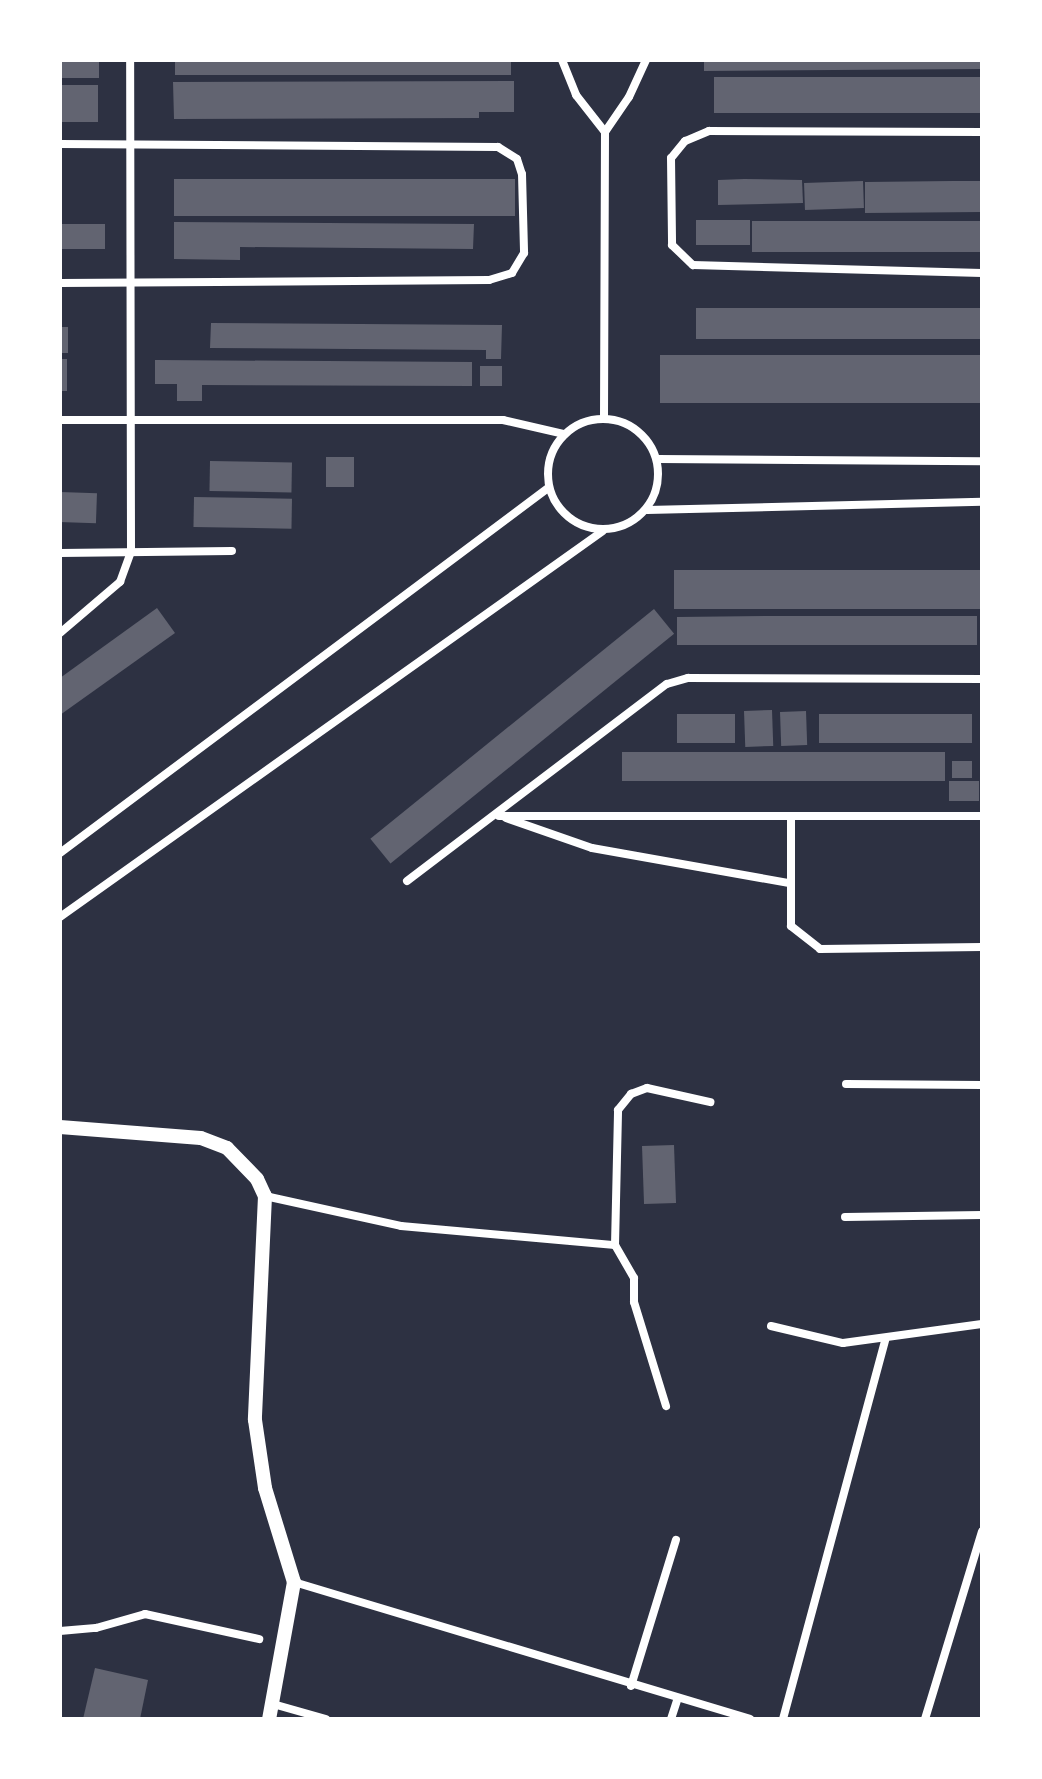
<!DOCTYPE html>
<html>
<head>
<meta charset="utf-8">
<style>
  body { margin:0 }
  #map { position:relative; width:1042px; height:1779px; overflow:hidden; background:#2d3142; font-family:"Roboto Serif",serif }
  div>[style] { position:absolute }
  [style*='--x'] { left:calc(var(--x)*1px); top:calc(var(--y)*1px); width:calc(var(--w)*1px); rotate:calc(var(--a)*1deg) }
  .building>* { inset:0; background:#626471; transform-origin:0 0 }
  .minor>* { height:8px; margin:-4px; padding:0 4px; transform-origin:4px; border-radius:4px; background:#fff }
  .minor>.ring { margin:-4px; padding:0; box-sizing:content-box; background:none; border:8px solid #fff; border-radius:50% }
  .tertiary>* { height:14px; margin:-7px; padding:0 7px; transform-origin:7px; border-radius:7px; background:#fff }
  span { translate:-50% -50%; white-space:nowrap; text-align:center; line-height:1.15; -webkit-text-stroke:8px #fff; paint-order:stroke }
  .frame { position:absolute; inset:0; border:62px solid #fff; pointer-events:none }
</style>
</head>
<body>
<div id="map">
  <div class="building">
    <div style="left:60px;top:60px;width:39px;height:18px"></div>
    <div style="left:175px;top:60px;width:336px;height:15px"></div>
    <div style="clip-path:polygon(704px 60px,982px 60px,982px 69px,704px 71px)"></div>
    <div style="left:982px;top:77px;width:36px;height:268px;rotate:90deg"></div>
    <div style="clip-path:polygon(514px 81px,514px 112px,479px 112px,479px 118px,174px 119px,173px 82px)"></div>
    <div style="left:60px;top:85px;width:38px;height:37px"></div>
    <div style="left:174px;top:179px;width:341px;height:37px"></div>
    <div style="clip-path:polygon(744px 179px,802px 180px,803px 203px,718px 205px,718px 180px)"></div>
    <div style="left:863px;top:181px;width:27px;height:59px;rotate:88deg"></div>
    <div style="clip-path:polygon(952px 181px,982px 181px,982px 212px,865px 213px,865px 182px)"></div>
    <div style="left:696px;top:220px;width:54px;height:25px"></div>
    <div style="left:982px;top:221px;width:31px;height:230px;rotate:90deg"></div>
    <div style="clip-path:polygon(174px 222px,474px 224px,473px 249px,240px 247px,240px 260px,174px 259px)"></div>
    <div style="left:60px;top:224px;width:45px;height:25px"></div>
    <div style="left:982px;top:308px;width:31px;height:286px;rotate:90deg"></div>
    <div style="clip-path:polygon(211px 323px,502px 325px,501px 359px,486px 359px,486px 350px,210px 348px)"></div>
    <div style="left:60px;top:327px;width:8px;height:26px"></div>
    <div style="left:660px;top:355px;width:322px;height:48px"></div>
    <div style="left:60px;top:359px;width:7px;height:32px"></div>
    <div style="clip-path:polygon(155px 360px,472px 362px,472px 386px,202px 385px,202px 401px,177px 401px,177px 384px,155px 384px)"></div>
    <div style="left:480px;top:366px;width:22px;height:20px"></div>
    <div style="left:326px;top:457px;width:28px;height:30px"></div>
    <div style="left:210px;top:461px;width:82px;height:30px;rotate:1deg"></div>
    <div style="left:60px;top:492px;width:37px;height:30px;rotate:2deg"></div>
    <div style="left:194px;top:497px;width:98px;height:30px;rotate:1deg"></div>
    <div style="left:674px;top:570px;width:308px;height:39px"></div>
    <div style="clip-path:polygon(157px 608px,175px 633px,60px 715px,60px 678px)"></div>
    <div style="left:654px;top:609px;width:32px;height:365px;rotate:51deg"></div>
    <div style="clip-path:polygon(767px 616px,977px 616px,977px 645px,677px 645px,677px 617px)"></div>
    <div style="left:772px;top:710px;width:36px;height:28px;rotate:88deg"></div>
    <div style="left:806px;top:711px;width:34px;height:26px;rotate:88deg"></div>
    <div style="left:677px;top:714px;width:58px;height:29px"></div>
    <div style="left:819px;top:714px;width:153px;height:29px"></div>
    <div style="left:622px;top:752px;width:323px;height:29px"></div>
    <div style="left:952px;top:761px;width:20px;height:17px"></div>
    <div style="left:949px;top:781px;width:30px;height:20px"></div>
    <div style="left:674px;top:1145px;width:58px;height:32px;rotate:88deg"></div>
    <div style="clip-path:polygon(95px 1668px,148px 1680px,140px 1719px,83px 1719px)"></div>
  </div>
  <div class="minor">
    <div style="--x:562;--y:60;--w:38;--a:68"></div>
    <div style="--x:576;--y:95;--w:47;--a:51.9"></div>
    <div style="--x:982;--y:132;--w:273;--a:-179.8"></div>
    <div style="--x:709;--y:131;--w:26;--a:157"></div>
    <div style="--x:685;--y:141;--w:22;--a:129"></div>
    <div style="--x:671;--y:158;--w:87;--a:89.3"></div>
    <div style="--x:672;--y:245;--w:29;--a:44"></div>
    <div style="--x:693;--y:265;--w:289;--a:1.6"></div>
    <div style="--x:60;--y:144;--w:438;--a:0.4"></div>
    <div style="--x:498;--y:147;--w:22;--a:32"></div>
    <div style="--x:517;--y:159;--w:16;--a:72"></div>
    <div style="--x:522;--y:174;--w:79;--a:88.5"></div>
    <div style="--x:524;--y:253;--w:23;--a:121"></div>
    <div style="--x:512;--y:273;--w:24;--a:163"></div>
    <div style="--x:489;--y:280;--w:429;--a:179.6"></div>
    <div style="--x:604;--y:418;--w:286;--a:-89.8"></div>
    <div style="--x:605;--y:132;--w:42;--a:-55.6"></div>
    <div style="--x:629;--y:97;--w:41;--a:-65.3"></div>
    <div class="ring" style="left:548px;top:419px;width:102px;height:102px"></div>
    <div style="--x:60;--y:420;--w:443;--a:0"></div>
    <div style="--x:503;--y:420;--w:63;--a:12.9"></div>
    <div style="--x:658;--y:459;--w:324;--a:0.4"></div>
    <div style="--x:647;--y:510;--w:335;--a:-1.4"></div>
    <div style="--x:60;--y:553;--w:172;--a:-0.7"></div>
    <div style="--x:60;--y:633;--w:79;--a:-40.4"></div>
    <div style="--x:120;--y:582;--w:32;--a:-70"></div>
    <div style="--x:131;--y:552;--w:492;--a:-90.1"></div>
    <div style="--x:499;--y:816;--w:483;--a:0"></div>
    <div style="--x:791;--y:817;--w:109;--a:90"></div>
    <div style="--x:791;--y:926;--w:37;--a:38"></div>
    <div style="--x:820;--y:949;--w:162;--a:-0.7"></div>
    <div style="--x:506;--y:818;--w:91;--a:19.2"></div>
    <div style="--x:592;--y:848;--w:199;--a:10.1"></div>
    <div style="--x:60;--y:853;--w:609;--a:-36.79"></div>
    <div style="--x:407;--y:881;--w:326;--a:-37.2"></div>
    <div style="--x:667;--y:684;--w:22;--a:-16"></div>
    <div style="--x:688;--y:678;--w:294;--a:0.2"></div>
    <div style="--x:60;--y:917;--w:666;--a:-35.41"></div>
    <div style="--x:846;--y:1084;--w:136;--a:0.4"></div>
    <div style="--x:265;--y:1196;--w:139;--a:12.4"></div>
    <div style="--x:401;--y:1226;--w:215;--a:5.1"></div>
    <div style="--x:615;--y:1245;--w:38;--a:60"></div>
    <div style="--x:634;--y:1278;--w:24;--a:90"></div>
    <div style="--x:634;--y:1302;--w:109;--a:72.9"></div>
    <div style="--x:845;--y:1217;--w:137;--a:-0.8"></div>
    <div style="--x:615;--y:1245;--w:135;--a:-88.7"></div>
    <div style="--x:618;--y:1110;--w:21;--a:-51"></div>
    <div style="--x:631;--y:1094;--w:17;--a:-21"></div>
    <div style="--x:647;--y:1088;--w:65;--a:12.5"></div>
    <div style="--x:771;--y:1326;--w:74;--a:13.3"></div>
    <div style="--x:843;--y:1343;--w:140;--a:-7.8"></div>
    <div style="--x:294;--y:1582;--w:476;--a:16.7"></div>
    <div style="--x:60;--y:1631;--w:36;--a:-5"></div>
    <div style="--x:96;--y:1628;--w:51;--a:-15.9"></div>
    <div style="--x:145;--y:1614;--w:117;--a:12.4"></div>
    <div style="--x:631;--y:1686;--w:153;--a:-72.9"></div>
    <div style="--x:273;--y:1704;--w:55;--a:15.8"></div>
    <div style="--x:671;--y:1719;--w:20;--a:-72"></div>
    <div style="--x:783;--y:1719;--w:392;--a:-74.9"></div>
    <div style="--x:925;--y:1719;--w:196;--a:-73.1"></div>
  </div>
  <div class="tertiary">
    <div style="--x:60;--y:1127;--w:141;--a:4.5"></div>
    <div style="--x:201;--y:1138;--w:28;--a:21"></div>
    <div style="--x:227;--y:1148;--w:43;--a:45.9"></div>
    <div style="--x:257;--y:1179;--w:19;--a:65"></div>
    <div style="--x:265;--y:1196;--w:224;--a:92.6"></div>
    <div style="--x:255;--y:1420;--w:69;--a:81.6"></div>
    <div style="--x:265;--y:1488;--w:98;--a:72.9"></div>
    <div style="--x:294;--y:1582;--w:139;--a:100.3"></div>
  </div>
  <div class="frame"></div>
</div>
</body>
</html>
